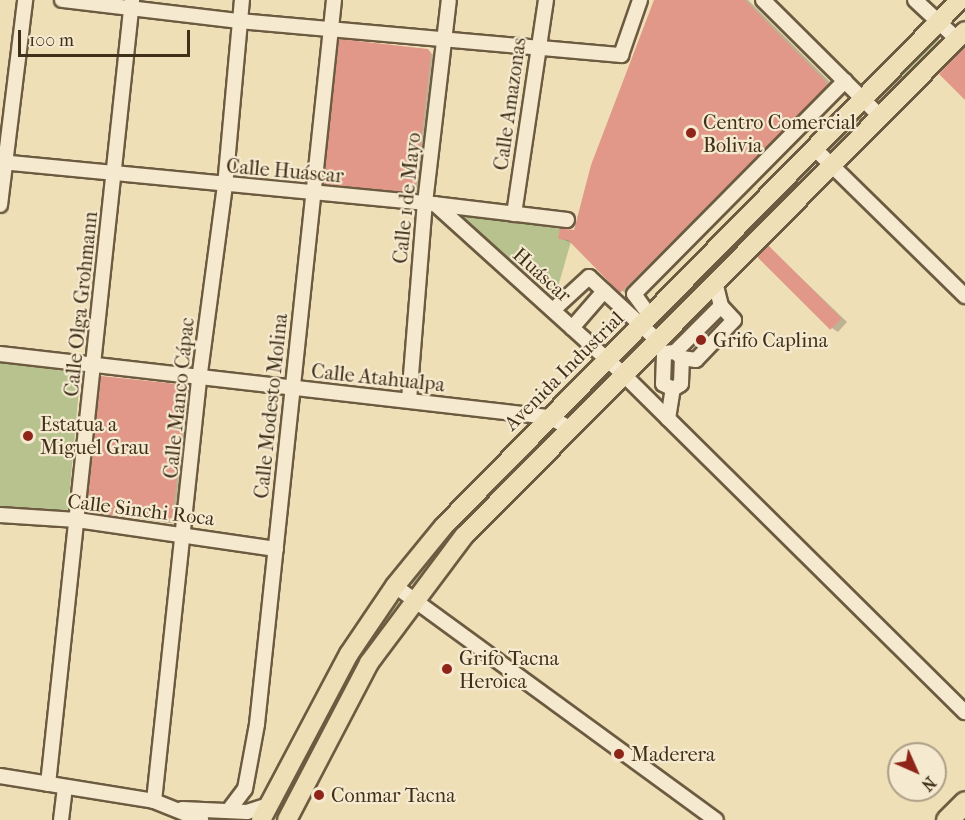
<!DOCTYPE html>
<html>
<head>
<meta charset="utf-8">
<style>
  body { margin:0 }
  #map { position:relative; width:965px; height:820px; overflow:hidden; background:#efdfb7; font-family:"IM FELL French Canon",serif }
  div>[style] { position:absolute }
  [style*='--x'] { left:calc(var(--x)*1px); top:calc(var(--y)*1px); width:calc(var(--w)*1px); rotate:calc(var(--a)*1deg) }
  .green>* { inset:0; background:#b7c28f }
  .shadow>* { inset:0; background:#0003; transform-origin:0 0 }
  .building>* { inset:0; background:#e19888; transform-origin:0 0 }
  .roads { filter:drop-shadow(2px 0 #6c5b40) drop-shadow(-2px 0 #6c5b40) drop-shadow(0 2px #6c5b40) drop-shadow(0 -2px #6c5b40) }
  .minor>* { height:14px; margin:-7px; padding:0 7px; transform-origin:7px; border-radius:7px; background:#f5ead0 }
  .major>* { height:18px; margin:-9px; padding:0 9px; transform-origin:9px; border-radius:9px; background:#efdfb7 }
  .highway>* { height:21px; margin:-10.5px; padding:0 10.5px; transform-origin:10.5px; border-radius:10.5px; background:#efdfb7 }
  .dots>* { width:16px; height:16px; translate:-50% -50%; box-sizing:border-box; border:3px solid #f5ead0; border-radius:50% }
  span { translate:-50% -50%; white-space:nowrap; text-align:center; line-height:1.15; -webkit-text-stroke:4.5px #f5ead0; paint-order:stroke }
  .street-label { font-size:20px; color:#402f19 }
  .poi-label { font-size:20px; color:#402f19 }
  .left { translate:0 -50%; text-align:left }
  .north { position:absolute; left:887px; top:742px; width:60px; height:60px; box-sizing:border-box; background:#f5ead0; border:2px solid #ad9f87; border-radius:50%; rotate:135deg; font-size:16px; font-weight:700; line-height:24px; text-align:center; color:#402f19 }
  .north::after { content:''; display:block; margin:auto; width:21px; height:27px; background:#8f2418; clip-path:polygon(50% 0,100% 100%,50% 72%,0 100%) }
  .scale { position:absolute; left:18px; top:30px; width:172px; height:27px; box-sizing:border-box; border:3px solid #402f19; border-top:0; padding-left:8px; font-size:18px; line-height:21px; white-space:nowrap; color:#402f19; -webkit-text-stroke:4px #f5ead0; paint-order:stroke }
</style>
</head>
<body>
<div id="map">
  <div class="green">
    <div style="clip-path:polygon(935px 34px,942px 43px,879px 103px,875px 96px)"></div>
    <div style="clip-path:polygon(858px 113px,866px 122px,831px 157px,823px 150px)"></div>
    <div style="clip-path:polygon(807px 165px,815px 174px,727px 262px,723px 261px,720px 258px)"></div>
    <div style="clip-path:polygon(467px 214px,574px 231px,556px 294px,506px 257px,464px 218px)"></div>
    <div style="clip-path:polygon(701px 271px,709px 280px,656px 328px,653px 324px)"></div>
    <div style="clip-path:polygon(0 362px,77px 373px,80px 378px,68px 509px,61px 512px,0 506px)"></div>
    <div style="clip-path:polygon(509px 472px,511px 480px,416px 585px,408px 584px,440px 537px)"></div>
    <div style="clip-path:polygon(396px 598px,401px 605px,356px 672px,303px 770px,295px 770px,348px 667px)"></div>
  </div>
  <div class="shadow">
    <div style="clip-path:polygon(656px 0,748px 0,836px 88px,630px 298px,574px 244px,560px 238px,575px 232px)"></div>
    <div style="clip-path:polygon(427px 50px,436px 57px,421px 195px,325px 183px)"></div>
    <div style="clip-path:polygon(769px 247px,847px 322px,838px 332px,832px 328px)"></div>
    <div style="left:102px;top:378px;width:93px;height:134px;rotate:8deg"></div>
  </div>
  <div class="building">
    <div style="clip-path:polygon(654px 0,745px 0,826px 82px,827px 86px,620px 293px,568px 240px,558px 239px,560px 228px,574px 230px,591px 165px)"></div>
    <div style="clip-path:polygon(339px 39px,428px 49px,431px 53px,415px 193px,323px 184px)"></div>
    <div style="clip-path:polygon(965px 47px,965px 100px,939px 74px)"></div>
    <div style="left:768px;top:245px;width:104px;height:16px;rotate:45deg"></div>
    <div style="left:101px;top:376px;width:86px;height:137px;rotate:6deg"></div>
  </div>
  <div class="roads">
    <div class="minor">
      <div style="--x:62;--y:0;--w:178;--a:6.8"></div>
      <div style="--x:239;--y:21;--w:384;--a:5.1"></div>
      <div style="--x:621;--y:55;--w:58;--a:-70.9"></div>
      <div style="--x:763;--y:0;--w:165;--a:44.8"></div>
      <div style="--x:915;--y:0;--w:57;--a:42.9"></div>
      <div style="--x:816;--y:150;--w:209;--a:44.4"></div>
      <div style="--x:0;--y:162;--w:427;--a:5.5"></div>
      <div style="--x:425;--y:203;--w:143;--a:6.8"></div>
      <div style="--x:435;--y:204;--w:253;--a:42.1"></div>
      <div style="--x:623;--y:374;--w:481;--a:44.7"></div>
      <div style="--x:0;--y:205;--w:207;--a:-83"></div>
      <div style="--x:514;--y:214;--w:216;--a:-81.5"></div>
      <div style="--x:553;--y:310;--w:49;--a:-42.5"></div>
      <div style="--x:589;--y:277;--w:93;--a:42.8"></div>
      <div style="--x:650;--y:316;--w:27;--a:-126"></div>
      <div style="--x:634;--y:294;--w:300;--a:-45.3"></div>
      <div style="--x:572;--y:328;--w:49;--a:-49.1"></div>
      <div style="--x:675;--y:352;--w:9;--a:41"></div>
      <div style="--x:682;--y:358;--w:14;--a:8"></div>
      <div style="--x:696;--y:360;--w:55;--a:-46.5"></div>
      <div style="--x:734;--y:320;--w:19;--a:-133"></div>
      <div style="--x:721;--y:306;--w:25;--a:-104"></div>
      <div style="--x:0;--y:354;--w:553;--a:6.55"></div>
      <div style="--x:549;--y:417;--w:24;--a:28"></div>
      <div style="--x:673;--y:389;--w:11;--a:-153"></div>
      <div style="--x:663;--y:384;--w:31;--a:-88"></div>
      <div style="--x:664;--y:353;--w:11;--a:-5"></div>
      <div style="--x:675;--y:352;--w:65;--a:-45"></div>
      <div style="--x:409;--y:400;--w:198;--a:-85.4"></div>
      <div style="--x:425;--y:203;--w:204;--a:-83.3"></div>
      <div style="--x:668;--y:419;--w:30;--a:-81"></div>
      <div style="--x:673;--y:389;--w:9;--a:-32"></div>
      <div style="--x:681;--y:384;--w:26;--a:-88"></div>
      <div style="--x:0;--y:515;--w:77;--a:3.7"></div>
      <div style="--x:77;--y:520;--w:201;--a:8.3"></div>
      <div style="--x:395;--y:586;--w:397;--a:36.1"></div>
      <div style="--x:0;--y:776;--w:156;--a:9.2"></div>
      <div style="--x:154;--y:801;--w:51;--a:22"></div>
      <div style="--x:48;--y:784;--w:788;--a:-83.88"></div>
      <div style="--x:154;--y:801;--w:423;--a:-83.9"></div>
      <div style="--x:199;--y:380;--w:196;--a:-82.4"></div>
      <div style="--x:225;--y:186;--w:187;--a:-84.8"></div>
      <div style="--x:182;--y:809;--w:65;--a:2.6"></div>
      <div style="--x:247;--y:812;--w:23;--a:-18"></div>
      <div style="--x:229;--y:810;--w:26;--a:-53"></div>
      <div style="--x:245;--y:789;--w:66;--a:-79.5"></div>
      <div style="--x:257;--y:724;--w:728;--a:-83.93"></div>
      <div style="--x:61;--y:820;--w:33;--a:-83"></div>
    </div>
    <div class="major">
      <div style="--x:261;--y:820;--w:188;--a:-62.1"></div>
      <div style="--x:349;--y:654;--w:82;--a:-55.9"></div>
      <div style="--x:395;--y:586;--w:77;--a:-50.8"></div>
      <div style="--x:444;--y:526;--w:737;--a:-45.55"></div>
      <div style="--x:287;--y:820;--w:177;--a:-62.4"></div>
      <div style="--x:369;--y:663;--w:159;--a:-53.2"></div>
      <div style="--x:464;--y:536;--w:711;--a:-45.23"></div>
    </div>
    <div class="highway">
      <div style="--x:947;--y:820;--w:25;--a:-45"></div>
    </div>
  </div>
  <div class="dots">
    <div style="left:691px;top:133px;background:#8f2418"></div>
    <div style="left:701px;top:340px;background:#8f2418"></div>
    <div style="left:28px;top:436px;background:#8f2418"></div>
    <div style="left:447px;top:669px;background:#8f2418"></div>
    <div style="left:619px;top:754px;background:#8f2418"></div>
    <div style="left:319px;top:795px;background:#8f2418"></div>
  </div>
  <div class="street-label">
    <span style="left:510px;top:104px;rotate:-82deg">Calle Amazonas</span>
    <span style="left:285px;top:171px;rotate:5deg">Calle Huáscar</span>
    <span style="left:407px;top:198px;rotate:-84deg">Calle 1 de Mayo</span>
    <span style="left:542px;top:275px;rotate:42deg">Huáscar</span>
    <span style="left:81px;top:304px;rotate:-84deg">Calle Olga Grohmann</span>
    <span style="left:564px;top:371px;rotate:-45deg">Avenida Industrial</span>
    <span style="left:378px;top:378px;rotate:6deg">Calle Atahualpa</span>
    <span style="left:179px;top:398px;rotate:-84deg">Calle Manco Cápac</span>
    <span style="left:271px;top:406px;rotate:-84deg">Calle Modesto Molina</span>
    <span style="left:141px;top:510px;rotate:7deg">Calle Sinchi Roca</span>
  </div>
  <div class="poi-label">
    <span class="left" style="left:703px;top:134px">Centro Comercial<br>Bolivia</span>
    <span class="left" style="left:713px;top:340px">Grifo Caplina</span>
    <span class="left" style="left:40px;top:436px">Estatua a<br>Miguel Grau</span>
    <span class="left" style="left:459px;top:670px">Grifo Tacna<br>Heroica</span>
    <span class="left" style="left:631px;top:754px">Maderera</span>
    <span class="left" style="left:331px;top:795px">Conmar Tacna</span>
  </div>
  <div class="north">N</div>
  <div class="scale">100 m</div>
</div>
</body>
</html>
